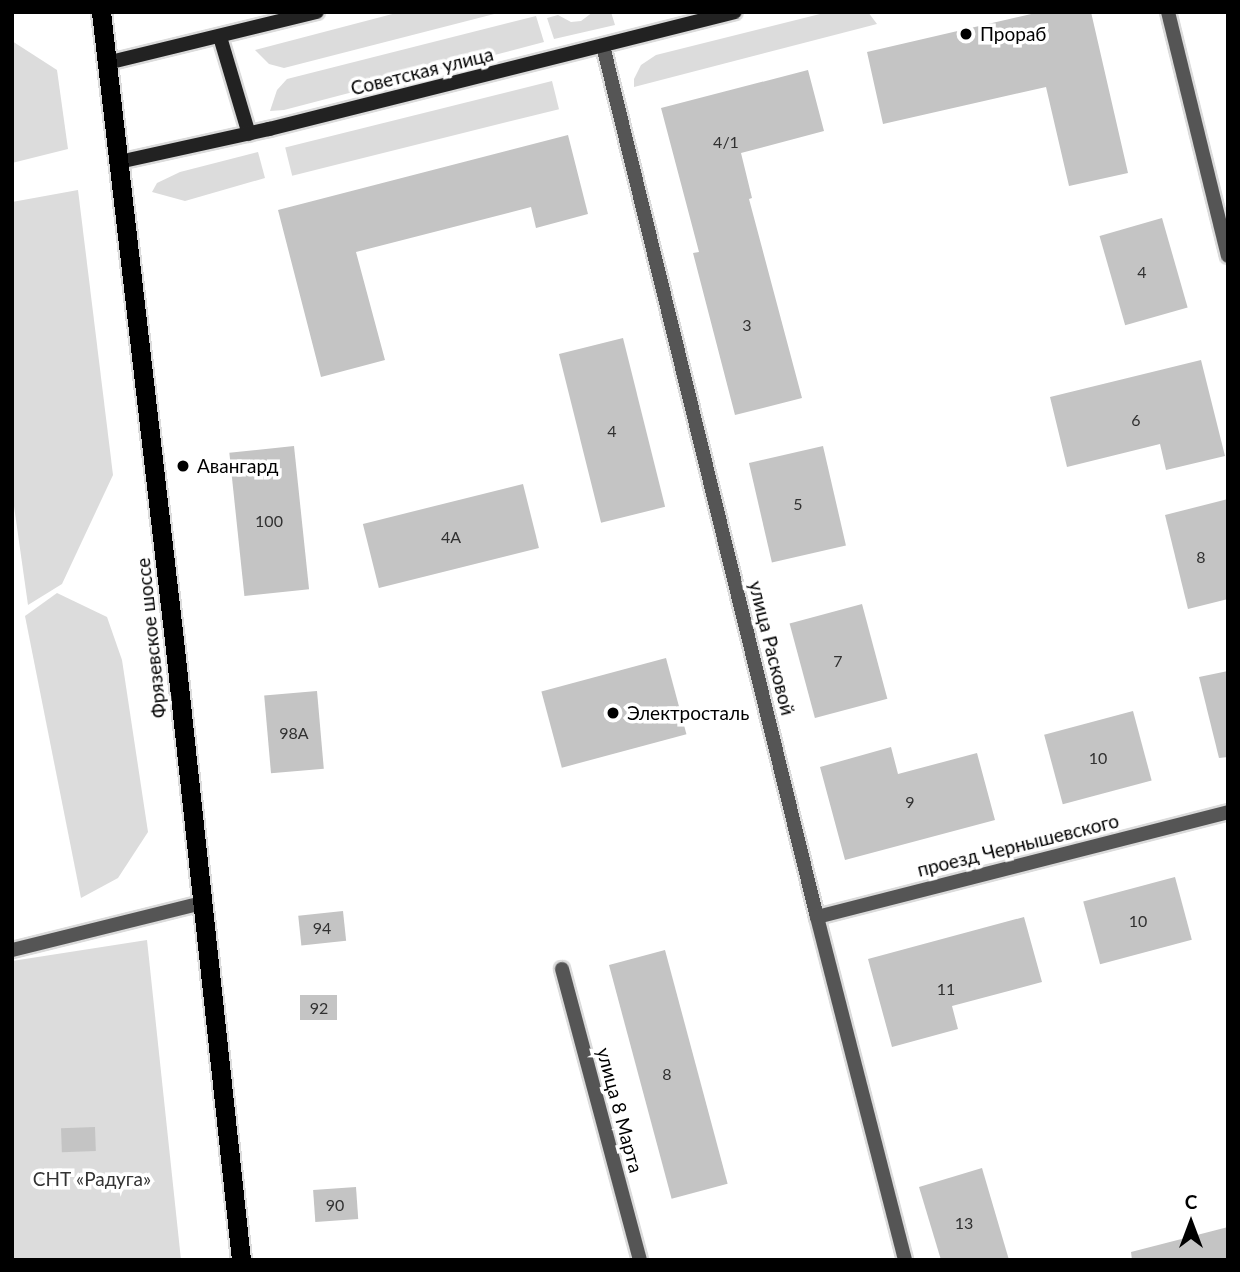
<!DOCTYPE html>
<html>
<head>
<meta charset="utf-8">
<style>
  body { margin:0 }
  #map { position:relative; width:1240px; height:1272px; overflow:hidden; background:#fff; font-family:Lato,sans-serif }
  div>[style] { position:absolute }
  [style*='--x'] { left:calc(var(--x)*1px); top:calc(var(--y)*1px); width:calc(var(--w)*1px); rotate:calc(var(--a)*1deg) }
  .green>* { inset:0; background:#dcdcdc; transform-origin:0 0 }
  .building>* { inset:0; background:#c4c4c4; transform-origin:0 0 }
  .roads { filter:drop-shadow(2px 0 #dbdbdb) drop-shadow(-2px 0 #dbdbdb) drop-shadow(0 2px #dbdbdb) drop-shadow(0 -2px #dbdbdb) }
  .minor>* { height:14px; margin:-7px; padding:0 7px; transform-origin:7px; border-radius:7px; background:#555 }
  .secondary>* { height:14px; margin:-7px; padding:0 7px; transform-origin:7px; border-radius:7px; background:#222 }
  .trunk>* { height:19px; margin:-9.5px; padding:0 9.5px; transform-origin:9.5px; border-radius:9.5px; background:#000 }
  .dots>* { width:19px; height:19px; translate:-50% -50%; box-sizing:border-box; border:4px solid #fff; border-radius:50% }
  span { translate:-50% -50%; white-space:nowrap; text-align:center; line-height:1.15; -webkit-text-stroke:7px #fff; paint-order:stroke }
  .number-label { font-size:16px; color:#313131 }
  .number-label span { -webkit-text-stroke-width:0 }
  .poi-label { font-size:19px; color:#000 }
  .left { translate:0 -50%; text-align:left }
  .street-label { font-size:19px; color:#000 }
  .park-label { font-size:19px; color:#333 }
  .frame { position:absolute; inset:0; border:14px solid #000; pointer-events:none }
  .north { position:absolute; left:1156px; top:1188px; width:70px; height:70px; -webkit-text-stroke:5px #fff; paint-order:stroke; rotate:0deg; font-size:19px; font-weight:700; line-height:28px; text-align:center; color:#000 }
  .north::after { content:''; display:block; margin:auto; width:24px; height:32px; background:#000; clip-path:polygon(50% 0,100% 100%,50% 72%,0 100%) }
</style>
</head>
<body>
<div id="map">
  <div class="green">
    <div style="clip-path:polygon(400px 12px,502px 12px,284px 68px,269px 64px,255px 50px)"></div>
    <div style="clip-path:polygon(593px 12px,611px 12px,615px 25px,554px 39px,547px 18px,558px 15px,571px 22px,581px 21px)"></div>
    <div style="clip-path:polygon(828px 12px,868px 12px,877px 24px,634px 87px,634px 79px,641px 65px,656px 55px)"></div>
    <div style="clip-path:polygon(536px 16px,544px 42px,284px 110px,270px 111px,277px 90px,287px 79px)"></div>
    <div style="clip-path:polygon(12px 41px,57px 70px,68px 149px,12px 163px)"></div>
    <div style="left:552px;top:81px;width:29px;height:275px;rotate:76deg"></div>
    <div style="clip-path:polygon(258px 152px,265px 178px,185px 201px,152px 192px,157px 183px,180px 172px)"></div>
    <div style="clip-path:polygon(78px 190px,113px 475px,62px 584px,28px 605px,12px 492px,12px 202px)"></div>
    <div style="clip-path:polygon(57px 593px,107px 617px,122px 660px,148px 832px,118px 878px,81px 898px,25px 616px)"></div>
    <div style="clip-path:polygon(147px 940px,181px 1260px,12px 1260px,12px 961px)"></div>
  </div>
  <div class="building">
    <div style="clip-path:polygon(1040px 12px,1091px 12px,1128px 173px,1069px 186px,1046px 87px,883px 124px,867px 52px)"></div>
    <div style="clip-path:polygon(808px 70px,824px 131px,741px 153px,752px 198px,749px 199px,802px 398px,735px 415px,693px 253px,699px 252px,661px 108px)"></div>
    <div style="clip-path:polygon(568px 135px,588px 214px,536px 228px,531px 207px,356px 252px,385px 360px,321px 377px,278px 210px)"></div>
    <div style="left:1162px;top:218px;width:93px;height:65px;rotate:74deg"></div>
    <div style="left:623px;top:338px;width:174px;height:66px;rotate:76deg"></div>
    <div style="clip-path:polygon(1201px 360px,1225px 456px,1166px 470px,1160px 444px,1067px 467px,1050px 397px)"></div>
    <div style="left:294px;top:446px;width:144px;height:65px;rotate:84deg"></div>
    <div style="left:823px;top:446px;width:102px;height:76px;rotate:77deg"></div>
    <div style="left:523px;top:484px;width:66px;height:165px;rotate:76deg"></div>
    <div style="clip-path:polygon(1228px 499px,1228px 599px,1188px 609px,1165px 515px)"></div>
    <div style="left:862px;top:604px;width:98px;height:75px;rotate:75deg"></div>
    <div style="left:666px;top:658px;width:79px;height:129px;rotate:75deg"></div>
    <div style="clip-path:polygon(1228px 671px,1228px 757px,1219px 758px,1199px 677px)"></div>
    <div style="left:317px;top:691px;width:78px;height:53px;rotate:85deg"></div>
    <div style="left:1133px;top:711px;width:72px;height:92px;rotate:75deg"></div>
    <div style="clip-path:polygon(891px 747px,898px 774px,977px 753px,995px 820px,845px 860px,820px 767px)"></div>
    <div style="left:1175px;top:877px;width:65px;height:95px;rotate:75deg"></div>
    <div style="left:343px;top:911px;width:30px;height:45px;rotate:84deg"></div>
    <div style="clip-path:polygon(1024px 917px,1042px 982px,952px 1006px,958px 1029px,892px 1047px,868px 959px)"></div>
    <div style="left:665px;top:950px;width:242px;height:58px;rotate:75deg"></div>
    <div style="left:337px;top:995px;width:25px;height:37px;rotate:90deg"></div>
    <div style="left:95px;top:1127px;width:24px;height:34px;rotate:88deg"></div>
    <div style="clip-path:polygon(982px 1168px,1009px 1260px,941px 1260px,919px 1187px)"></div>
    <div style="left:356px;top:1187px;width:32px;height:43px;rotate:86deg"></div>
    <div style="clip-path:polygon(1228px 1227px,1228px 1260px,1132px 1260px,1131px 1252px)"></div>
  </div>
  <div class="roads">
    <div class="minor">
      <div style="--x:1168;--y:12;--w:251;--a:76.2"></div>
      <div style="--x:603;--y:46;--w:897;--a:76.2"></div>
      <div style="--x:817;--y:917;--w:354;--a:75.6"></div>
      <div style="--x:817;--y:917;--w:424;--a:-14.3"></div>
      <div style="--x:12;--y:950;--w:196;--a:-13.9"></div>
      <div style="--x:562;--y:969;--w:301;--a:75"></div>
    </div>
    <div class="secondary">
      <div style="--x:220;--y:37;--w:101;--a:73.4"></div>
      <div style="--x:107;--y:63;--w:216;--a:-13.7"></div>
      <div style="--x:119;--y:162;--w:154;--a:-12.4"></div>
      <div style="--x:269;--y:129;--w:480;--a:-14.1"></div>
    </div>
    <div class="trunk">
      <div style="--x:101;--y:12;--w:632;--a:83.37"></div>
      <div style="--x:174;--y:640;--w:624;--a:83.83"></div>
    </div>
  </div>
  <div class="dots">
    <div style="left:966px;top:34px;background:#000"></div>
    <div style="left:183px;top:466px;background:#000"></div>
    <div style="left:613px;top:713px;background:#000"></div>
  </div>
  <div class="number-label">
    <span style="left:726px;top:142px">4/1</span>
    <span style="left:1142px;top:272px">4</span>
    <span style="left:747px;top:325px">3</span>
    <span style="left:1136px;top:420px">6</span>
    <span style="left:612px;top:431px">4</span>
    <span style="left:798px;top:504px">5</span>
    <span style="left:269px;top:521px">100</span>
    <span style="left:451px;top:537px">4А</span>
    <span style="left:1201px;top:557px">8</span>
    <span style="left:838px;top:661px">7</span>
    <span style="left:294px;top:733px">98А</span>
    <span style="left:1098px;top:758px">10</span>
    <span style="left:910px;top:802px">9</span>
    <span style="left:1138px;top:921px">10</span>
    <span style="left:322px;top:928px">94</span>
    <span style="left:946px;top:989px">11</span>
    <span style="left:319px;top:1008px">92</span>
    <span style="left:667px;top:1074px">8</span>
    <span style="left:335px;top:1205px">90</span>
    <span style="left:964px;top:1223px">13</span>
  </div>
  <div class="poi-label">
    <span class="left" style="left:980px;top:34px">Прораб</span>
    <span class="left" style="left:197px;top:466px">Авангард</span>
    <span class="left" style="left:627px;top:713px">Электросталь</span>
  </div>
  <div class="street-label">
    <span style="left:422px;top:71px;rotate:-14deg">Советская улица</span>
    <span style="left:151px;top:638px;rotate:-96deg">Фрязевское шоссе</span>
    <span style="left:772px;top:648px;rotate:76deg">улица Расковой</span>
    <span style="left:1018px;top:845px;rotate:-14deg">проезд Чернышевского</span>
    <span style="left:620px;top:1110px;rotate:75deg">улица 8 Марта</span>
  </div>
  <div class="park-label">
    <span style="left:92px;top:1179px">СНТ «Радуга»</span>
  </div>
  <div class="frame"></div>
  <div class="north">С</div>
</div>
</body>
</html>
